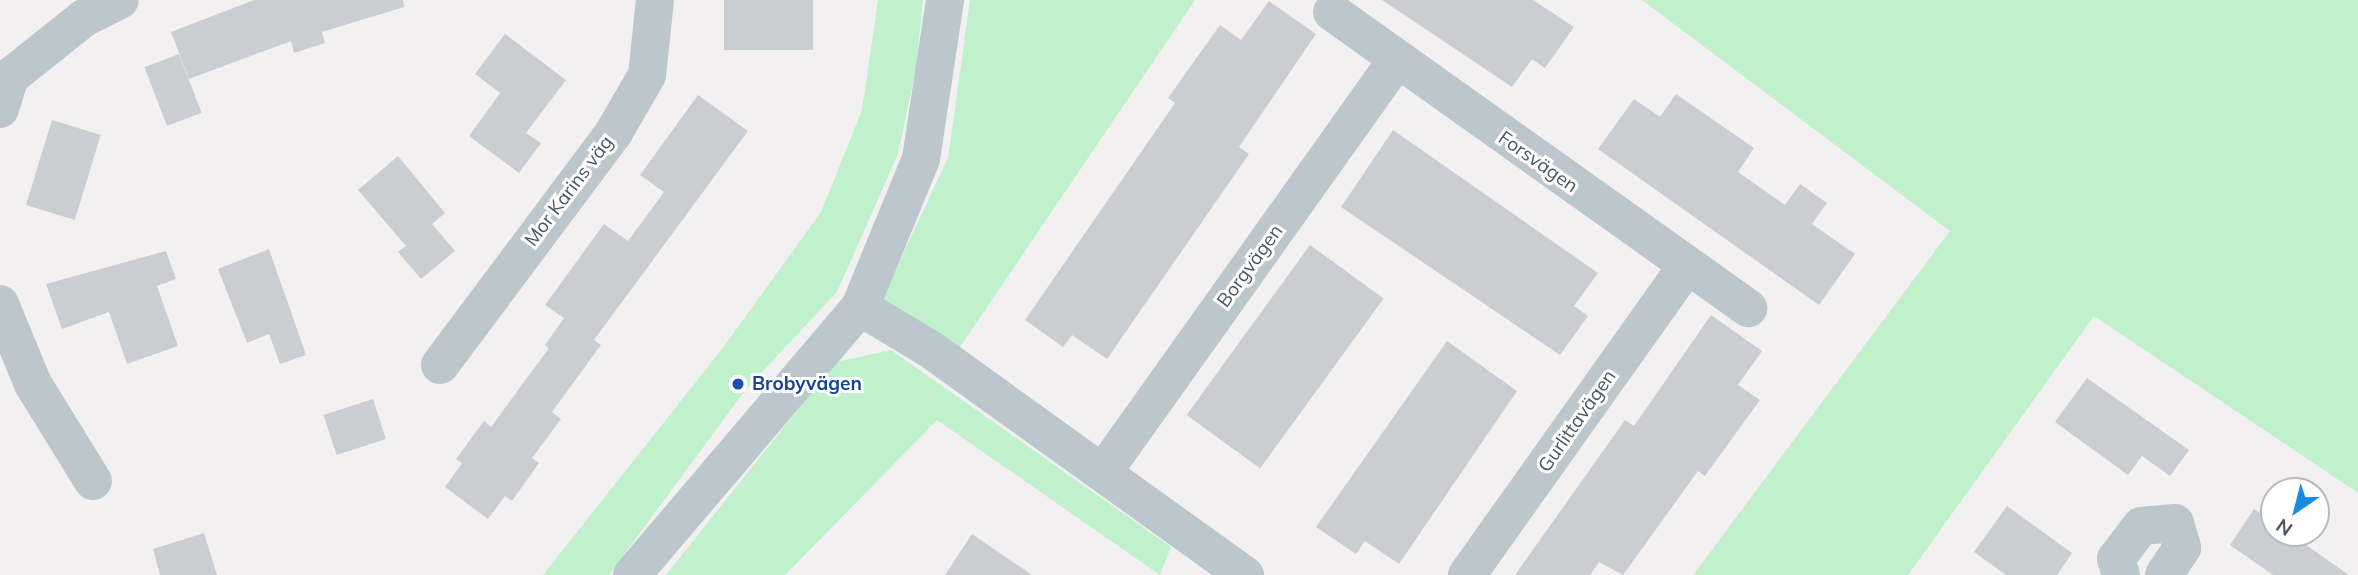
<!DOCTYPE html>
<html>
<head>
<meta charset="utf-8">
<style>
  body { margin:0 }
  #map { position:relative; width:2358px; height:575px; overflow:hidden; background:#f3f0f1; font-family:Mulish,sans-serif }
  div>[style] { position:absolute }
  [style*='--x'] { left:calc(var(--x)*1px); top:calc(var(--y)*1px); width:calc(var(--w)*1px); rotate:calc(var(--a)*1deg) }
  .green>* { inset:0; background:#c0f0cc }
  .building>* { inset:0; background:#caced3; transform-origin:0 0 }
  .minor>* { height:38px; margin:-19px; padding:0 19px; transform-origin:19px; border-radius:19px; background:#bcc7cd }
  .dots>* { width:19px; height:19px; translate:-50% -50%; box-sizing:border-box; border:4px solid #fff; border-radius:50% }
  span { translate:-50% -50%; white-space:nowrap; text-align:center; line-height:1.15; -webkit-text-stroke:6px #fff; paint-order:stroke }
  .street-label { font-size:19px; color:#48565e }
  .transit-label { font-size:19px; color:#164399; font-weight:700 }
  .left { translate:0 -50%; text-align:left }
  .north { position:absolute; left:2260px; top:477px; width:70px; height:70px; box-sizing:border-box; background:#fff; border:2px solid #b6bbbf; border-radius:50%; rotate:215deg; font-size:19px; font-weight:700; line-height:28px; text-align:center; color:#48565e }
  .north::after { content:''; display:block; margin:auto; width:24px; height:32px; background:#198be4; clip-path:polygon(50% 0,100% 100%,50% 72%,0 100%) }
</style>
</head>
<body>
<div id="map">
  <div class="green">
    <div style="clip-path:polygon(878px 0,923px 0,916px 68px,898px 154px,837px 292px,746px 389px,609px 575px,543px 575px,722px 349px,821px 212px,862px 110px)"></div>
    <div style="clip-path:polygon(970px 0,1195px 0,958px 350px,882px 299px,948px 158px)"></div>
    <div style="clip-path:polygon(1642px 0,2358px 0,2358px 493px,2094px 316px,1908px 575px,1693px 575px,1950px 231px)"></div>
    <div style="clip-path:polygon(891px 350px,1171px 547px,1160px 575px,937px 420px,785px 575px,666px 575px,836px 362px)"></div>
  </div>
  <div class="building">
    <div style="clip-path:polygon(254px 0,403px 0,404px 7px,322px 32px,325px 43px,294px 53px,291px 41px,189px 79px,171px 32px)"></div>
    <div style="left:724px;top:0;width:89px;height:50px"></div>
    <div style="clip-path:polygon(1382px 0,1533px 0,1574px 27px,1545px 68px,1532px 59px,1512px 87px)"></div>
    <div style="clip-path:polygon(1269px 1px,1316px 34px,1239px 147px,1249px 154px,1107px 359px,1072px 335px,1063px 347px,1025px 320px,1175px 103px,1168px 98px,1220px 25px,1241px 40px)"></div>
    <div style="clip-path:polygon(505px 34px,566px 80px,526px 133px,541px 143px,519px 173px,469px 136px,500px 93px,475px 74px)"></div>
    <div style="left:179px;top:54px;width:63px;height:37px;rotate:69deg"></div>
    <div style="clip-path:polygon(1676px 94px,1754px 148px,1738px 172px,1785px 205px,1800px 184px,1827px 203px,1812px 224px,1855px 254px,1819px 305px,1598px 149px,1634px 99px,1660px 117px)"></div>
    <div style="clip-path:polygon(698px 95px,748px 131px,594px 340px,601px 345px,552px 412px,561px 419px,532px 458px,539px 463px,512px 501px,505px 496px,488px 519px,445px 487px,462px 463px,456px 459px,484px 421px,491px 427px,549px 348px,545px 345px,564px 318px,545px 305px,604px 224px,628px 241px,664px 192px,640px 175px)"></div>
    <div style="left:52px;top:120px;width:51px;height:89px;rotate:17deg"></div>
    <div style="clip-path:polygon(1393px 130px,1598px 273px,1574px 306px,1588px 316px,1560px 355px,1341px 207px)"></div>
    <div style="clip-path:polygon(398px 156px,445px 213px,432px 224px,455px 251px,421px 279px,398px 252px,406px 246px,358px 190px)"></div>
    <div style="left:1310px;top:245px;width:91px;height:210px;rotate:36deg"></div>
    <div style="clip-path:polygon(269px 249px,306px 355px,280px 364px,269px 334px,247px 343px,218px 269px)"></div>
    <div style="clip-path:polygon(166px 251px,176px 279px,157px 286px,178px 346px,127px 364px,109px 312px,62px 329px,46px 284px)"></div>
    <div style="clip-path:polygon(1711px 315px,1762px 351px,1738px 385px,1760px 400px,1705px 476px,1698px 471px,1623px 575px,1599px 562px,1590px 575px,1515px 575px,1625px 420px,1634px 426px)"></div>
    <div style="clip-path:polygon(1447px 341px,1517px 391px,1399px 564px,1365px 541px,1356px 554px,1316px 527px)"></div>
    <div style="clip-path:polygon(2087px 378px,2189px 450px,2170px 476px,2142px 456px,2128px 475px,2055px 422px)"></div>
    <div style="left:373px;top:399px;width:42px;height:52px;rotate:72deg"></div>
    <div style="clip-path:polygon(2007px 506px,2072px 553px,2057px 575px,2006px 575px,1974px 552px)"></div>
    <div style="clip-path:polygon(2254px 509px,2274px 523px,2274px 533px,2289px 533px,2349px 575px,2273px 575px,2230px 545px)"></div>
    <div style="clip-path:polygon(204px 533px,217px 575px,160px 575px,153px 549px)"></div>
    <div style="clip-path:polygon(972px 534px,1032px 575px,945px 575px)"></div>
  </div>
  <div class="minor">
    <div style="--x:1332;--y:12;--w:511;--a:35.43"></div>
    <div style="--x:0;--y:109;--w:34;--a:-73"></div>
    <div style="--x:10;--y:77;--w:95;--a:-38.6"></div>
    <div style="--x:84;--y:18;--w:40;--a:-26.6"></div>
    <div style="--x:0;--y:304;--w:87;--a:67.6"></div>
    <div style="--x:33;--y:384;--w:114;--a:58.3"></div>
    <div style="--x:860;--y:307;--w:82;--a:31"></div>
    <div style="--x:930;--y:349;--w:388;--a:35.7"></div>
    <div style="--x:440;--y:365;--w:291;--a:-53.2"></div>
    <div style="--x:614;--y:132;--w:66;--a:-59.9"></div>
    <div style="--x:647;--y:75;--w:75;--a:-83.9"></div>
    <div style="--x:1104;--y:471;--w:503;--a:-54.54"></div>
    <div style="--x:632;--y:575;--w:352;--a:-49.6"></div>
    <div style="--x:860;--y:307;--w:160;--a:-67.6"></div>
    <div style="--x:921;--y:159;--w:161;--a:-81.4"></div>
    <div style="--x:1467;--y:575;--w:378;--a:-54.6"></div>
    <div style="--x:2121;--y:575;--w:17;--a:-107"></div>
    <div style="--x:2116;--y:559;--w:41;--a:-52.9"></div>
    <div style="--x:2141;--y:526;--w:34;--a:-5"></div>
    <div style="--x:2175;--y:523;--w:26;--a:74"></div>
    <div style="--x:2182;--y:548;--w:32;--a:124"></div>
  </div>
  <div class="dots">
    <div style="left:738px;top:384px;background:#1a4fb4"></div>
  </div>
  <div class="street-label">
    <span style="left:1538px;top:162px;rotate:35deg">Forsvägen</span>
    <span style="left:569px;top:191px;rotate:-53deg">Mor Karins väg</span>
    <span style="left:1250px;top:266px;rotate:-54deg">Borgvägen</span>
    <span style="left:1577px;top:421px;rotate:-55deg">Gurlittavägen</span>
  </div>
  <div class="transit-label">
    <span class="left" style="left:752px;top:384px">Brobyvägen</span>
  </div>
  <div class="north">N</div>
</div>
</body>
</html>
